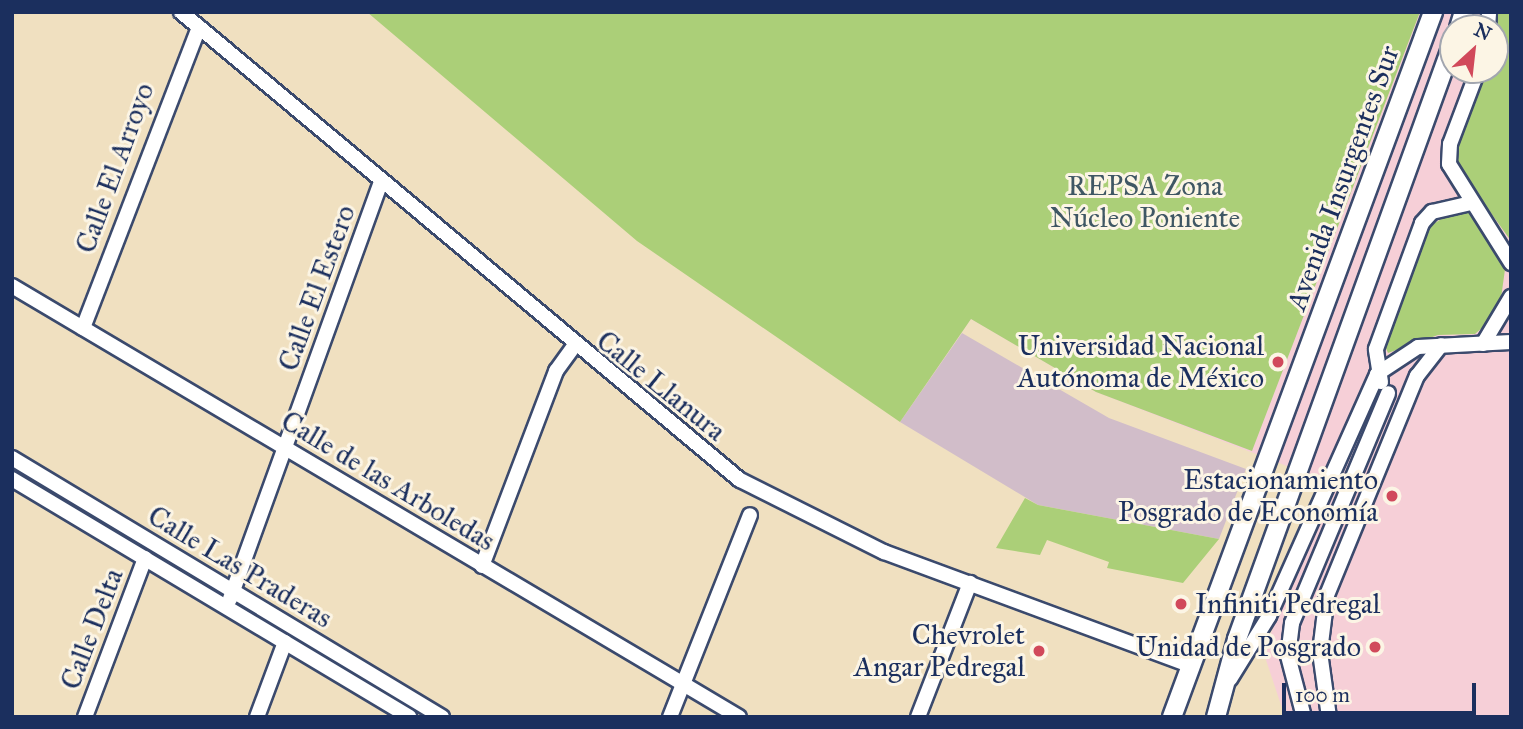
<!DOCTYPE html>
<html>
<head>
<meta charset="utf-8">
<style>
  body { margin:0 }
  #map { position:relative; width:1523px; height:729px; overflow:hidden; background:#f0e0c0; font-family:"IM FELL Great Primer",serif }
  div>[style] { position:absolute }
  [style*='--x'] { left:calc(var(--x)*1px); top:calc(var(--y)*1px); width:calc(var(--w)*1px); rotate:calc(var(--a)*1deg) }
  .built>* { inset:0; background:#f6cfd7 }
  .industrial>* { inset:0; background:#d1bdc9 }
  .green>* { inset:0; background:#abcf78 }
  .roads { filter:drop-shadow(2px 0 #3b4a6d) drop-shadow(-2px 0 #3b4a6d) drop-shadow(0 2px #3b4a6d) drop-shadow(0 -2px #3b4a6d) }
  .minor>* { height:14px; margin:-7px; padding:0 7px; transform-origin:7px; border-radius:7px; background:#fff }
  .major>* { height:18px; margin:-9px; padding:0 9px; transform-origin:9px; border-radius:9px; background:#fff }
  .dots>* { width:19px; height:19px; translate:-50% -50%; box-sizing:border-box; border:4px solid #fcf5e5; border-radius:50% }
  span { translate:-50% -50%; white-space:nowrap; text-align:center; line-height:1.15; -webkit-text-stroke:6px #fcf5e5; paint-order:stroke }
  .street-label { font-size:28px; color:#1b2f5e }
  .park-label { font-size:28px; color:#3f5764 }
  .poi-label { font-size:28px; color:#1b2f5e }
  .right { translate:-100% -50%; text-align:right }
  .left { translate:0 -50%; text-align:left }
  .frame { position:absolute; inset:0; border:14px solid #1b2f5e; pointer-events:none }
  .north { position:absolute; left:1439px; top:14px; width:70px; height:70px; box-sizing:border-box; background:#fcf5e5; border:2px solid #a2a6af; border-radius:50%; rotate:27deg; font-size:19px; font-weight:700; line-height:28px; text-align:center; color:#1b2f5e }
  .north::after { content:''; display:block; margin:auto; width:24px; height:32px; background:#d1495b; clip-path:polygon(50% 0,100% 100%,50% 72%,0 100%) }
  .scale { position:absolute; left:1282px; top:683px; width:194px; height:32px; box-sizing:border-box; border:4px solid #1b2f5e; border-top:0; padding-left:9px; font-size:21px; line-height:24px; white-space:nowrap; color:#1b2f5e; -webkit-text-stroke:5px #fcf5e5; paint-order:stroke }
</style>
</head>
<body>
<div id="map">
  <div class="built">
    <div style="clip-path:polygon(evenodd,368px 12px,1511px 12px,1511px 717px,1285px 717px,1263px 651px,1336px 485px,1096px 392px,971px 319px,900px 422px,368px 12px,1453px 28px,1495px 28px,1495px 70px,1453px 70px,1453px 28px)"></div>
  </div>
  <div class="industrial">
    <div style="clip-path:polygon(962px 333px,1109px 418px,1246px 469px,1219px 539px,1038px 505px,900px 422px)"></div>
  </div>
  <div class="green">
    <div style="clip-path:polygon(367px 12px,1420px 12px,1252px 451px,1096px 392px,971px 319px,900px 422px,637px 241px)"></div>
    <div style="clip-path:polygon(1498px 12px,1511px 12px,1511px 241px,1455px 163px,1459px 131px,1482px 70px,1495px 70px)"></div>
    <div style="clip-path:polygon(1456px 210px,1470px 212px,1506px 262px,1499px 313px,1475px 334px,1438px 335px,1388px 353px,1384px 344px,1425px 229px)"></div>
    <div style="clip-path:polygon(1025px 498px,1038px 505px,1219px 539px,1183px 583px,1107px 568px,1109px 562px,1047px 540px,1040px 555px,996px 548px)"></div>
  </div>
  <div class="roads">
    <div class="minor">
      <div style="--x:181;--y:12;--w:729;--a:39.94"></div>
      <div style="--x:740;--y:480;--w:161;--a:26.6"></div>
      <div style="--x:884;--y:552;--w:326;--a:20.3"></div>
      <div style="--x:1488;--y:28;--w:16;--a:-86"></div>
      <div style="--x:1478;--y:70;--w:79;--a:110.7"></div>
      <div style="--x:1450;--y:144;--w:20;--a:93"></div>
      <div style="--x:1449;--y:164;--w:117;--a:57.9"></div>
      <div style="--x:12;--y:286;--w:845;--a:30.66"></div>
      <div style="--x:83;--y:328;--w:322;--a:-68.9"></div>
      <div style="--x:1483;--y:344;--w:55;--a:-59.2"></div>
      <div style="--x:1381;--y:382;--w:33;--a:-99"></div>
      <div style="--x:1376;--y:349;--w:134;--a:-69.9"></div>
      <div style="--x:1422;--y:223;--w:15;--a:-48"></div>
      <div style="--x:1432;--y:212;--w:39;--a:-13"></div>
      <div style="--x:12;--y:458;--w:502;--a:31.06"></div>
      <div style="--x:12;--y:479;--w:463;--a:30.9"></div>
      <div style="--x:482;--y:566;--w:209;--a:-69.2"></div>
      <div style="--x:556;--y:371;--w:31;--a:-54"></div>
      <div style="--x:230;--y:599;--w:443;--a:-70.1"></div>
      <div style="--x:1230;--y:679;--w:74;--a:-58.2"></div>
      <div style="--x:1269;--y:616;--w:265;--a:-65.9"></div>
      <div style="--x:1377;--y:374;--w:49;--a:-33.4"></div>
      <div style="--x:1418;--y:347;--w:93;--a:-3.1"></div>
      <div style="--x:85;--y:717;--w:170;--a:-69.3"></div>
      <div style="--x:257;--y:717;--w:80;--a:-69.5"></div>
      <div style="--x:670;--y:717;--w:217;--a:-68.4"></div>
      <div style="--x:918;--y:717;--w:144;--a:-68.8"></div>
      <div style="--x:1304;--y:717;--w:63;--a:-104.7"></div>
      <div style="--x:1288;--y:656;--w:33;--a:-83"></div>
      <div style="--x:1292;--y:623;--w:249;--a:-67.3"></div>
      <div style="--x:1329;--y:717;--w:66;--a:-97.9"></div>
      <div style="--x:1320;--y:652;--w:57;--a:-83"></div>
      <div style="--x:1327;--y:595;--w:237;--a:-67.7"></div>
      <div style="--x:1417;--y:376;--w:39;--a:-52"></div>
    </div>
    <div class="major">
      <div style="--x:1459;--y:28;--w:17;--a:-73"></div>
      <div style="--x:1172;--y:717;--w:752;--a:-69.68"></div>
      <div style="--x:1216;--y:717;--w:81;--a:-74.9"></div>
      <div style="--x:1237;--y:639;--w:634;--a:-70.08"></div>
    </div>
  </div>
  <div class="dots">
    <div style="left:1278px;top:362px;background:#d1495b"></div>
    <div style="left:1392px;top:496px;background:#d1495b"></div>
    <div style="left:1181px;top:604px;background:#d1495b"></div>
    <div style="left:1375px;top:647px;background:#d1495b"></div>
    <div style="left:1039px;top:651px;background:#d1495b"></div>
  </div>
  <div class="street-label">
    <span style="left:115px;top:168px;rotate:-70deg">Calle El Arroyo</span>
    <span style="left:1343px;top:178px;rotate:-70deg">Avenida Insurgentes Sur</span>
    <span style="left:317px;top:288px;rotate:-70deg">Calle El Estero</span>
    <span style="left:661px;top:386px;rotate:39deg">Calle Llanura</span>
    <span style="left:388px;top:481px;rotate:31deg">Calle de las Arboledas</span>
    <span style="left:240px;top:567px;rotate:31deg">Calle Las Praderas</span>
    <span style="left:92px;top:629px;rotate:-69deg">Calle Delta</span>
  </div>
  <div class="park-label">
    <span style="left:1145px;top:202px">REPSA Zona<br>Núcleo Poniente</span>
  </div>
  <div class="poi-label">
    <span class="right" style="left:1264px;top:362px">Universidad Nacional<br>Autónoma de México</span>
    <span class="right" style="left:1378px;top:496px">Estacionamiento<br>Posgrado de Economía</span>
    <span class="left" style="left:1195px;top:604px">Infiniti Pedregal</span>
    <span class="right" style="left:1025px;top:651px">Chevrolet<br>Angar Pedregal</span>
    <span class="right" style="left:1361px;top:647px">Unidad de Posgrado</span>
  </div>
  <div class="frame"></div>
  <div class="north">N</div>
  <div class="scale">100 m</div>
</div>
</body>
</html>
